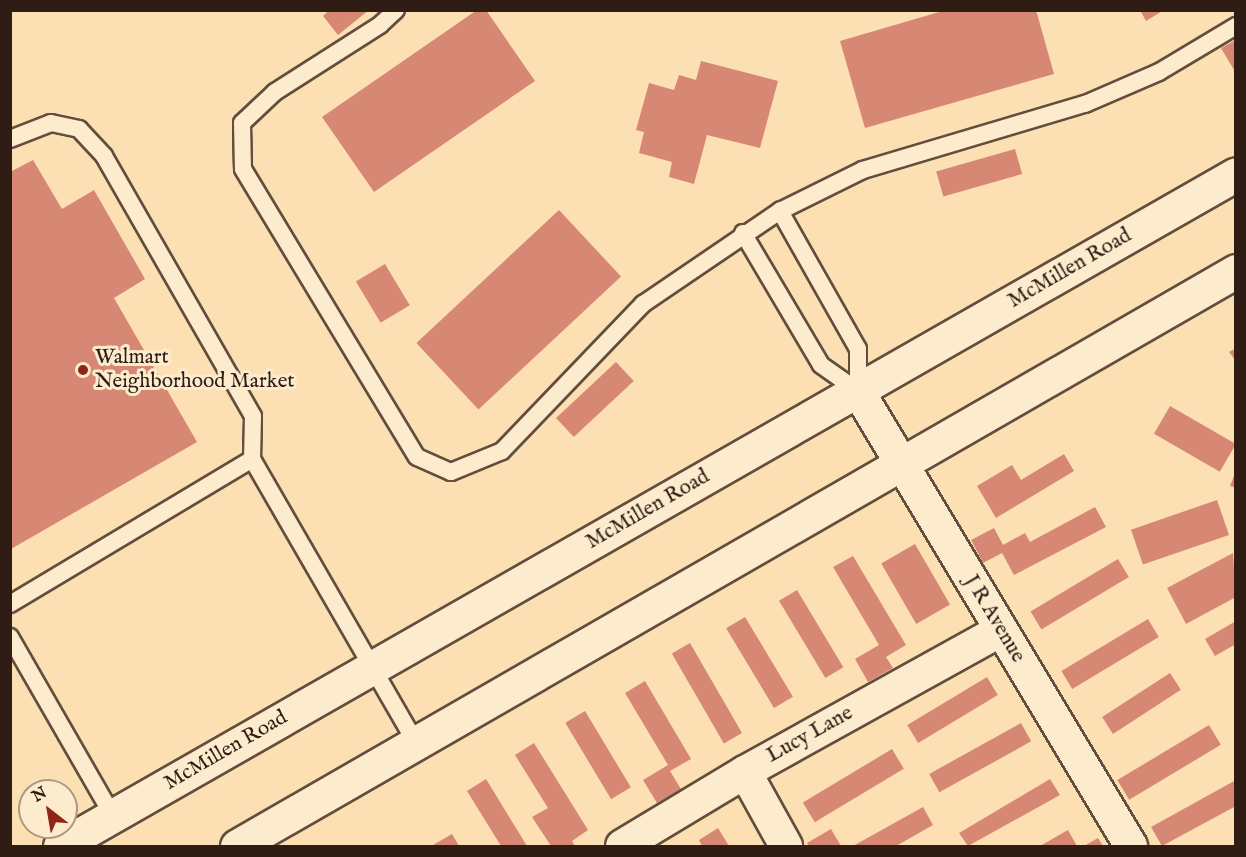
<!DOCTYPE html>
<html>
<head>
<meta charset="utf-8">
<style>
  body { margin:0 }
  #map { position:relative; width:1246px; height:857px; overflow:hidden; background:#fce0b3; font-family:"IM FELL English",serif }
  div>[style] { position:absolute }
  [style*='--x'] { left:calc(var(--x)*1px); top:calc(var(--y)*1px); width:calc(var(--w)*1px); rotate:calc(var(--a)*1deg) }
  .building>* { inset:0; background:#d68875; transform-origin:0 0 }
  .roads { filter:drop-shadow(2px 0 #624e3c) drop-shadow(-2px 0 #624e3c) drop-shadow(0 2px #624e3c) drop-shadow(0 -2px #624e3c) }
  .service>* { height:16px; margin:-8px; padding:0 8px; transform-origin:8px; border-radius:8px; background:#fdebce }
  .minor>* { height:32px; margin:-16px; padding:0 16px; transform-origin:16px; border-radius:16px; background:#fdebce }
  .secondary>* { height:33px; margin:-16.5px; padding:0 16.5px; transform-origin:16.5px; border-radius:16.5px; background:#fdebce }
  .dots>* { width:16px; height:16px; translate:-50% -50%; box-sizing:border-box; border:3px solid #fdebce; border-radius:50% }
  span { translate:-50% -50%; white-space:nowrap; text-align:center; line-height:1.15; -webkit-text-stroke:6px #fdebce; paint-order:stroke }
  .street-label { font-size:21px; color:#2f1d15 }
  .poi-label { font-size:21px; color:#2f1d15 }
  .left { translate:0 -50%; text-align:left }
  .frame { position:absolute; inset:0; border:12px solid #2f1d15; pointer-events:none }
  .north { position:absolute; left:18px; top:779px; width:60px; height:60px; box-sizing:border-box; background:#fdebce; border:2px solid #ab9984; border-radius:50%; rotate:329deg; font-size:16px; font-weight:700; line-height:24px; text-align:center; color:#2f1d15 }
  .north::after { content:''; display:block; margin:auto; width:21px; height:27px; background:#8f2418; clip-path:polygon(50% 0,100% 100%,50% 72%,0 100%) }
</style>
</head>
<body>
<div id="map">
  <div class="building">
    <div style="clip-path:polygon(329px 10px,369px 10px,338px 35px,323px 16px)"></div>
    <div style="clip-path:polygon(477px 10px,486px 10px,535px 81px,374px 192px,322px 117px)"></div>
    <div style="clip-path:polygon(946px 10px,1036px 10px,1054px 74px,865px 128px,840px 41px)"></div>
    <div style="clip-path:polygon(1140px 10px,1164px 10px,1146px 21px)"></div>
    <div style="clip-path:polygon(1236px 40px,1236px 69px,1234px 70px,1221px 48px)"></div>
    <div style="clip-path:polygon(701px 61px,778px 81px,760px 148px,707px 135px,694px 184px,669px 177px,672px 162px,639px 153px,644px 132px,636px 130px,649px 83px,674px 90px,679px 75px,696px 80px)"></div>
    <div style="left:1015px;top:149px;width:26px;height:82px;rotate:74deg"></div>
    <div style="clip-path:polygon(33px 160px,62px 209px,94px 190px,145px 279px,114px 298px,197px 442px,11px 549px,10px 172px)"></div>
    <div style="left:559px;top:210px;width:91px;height:195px;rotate:47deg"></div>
    <div style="left:385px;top:264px;width:48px;height:34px;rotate:59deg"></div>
    <div style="clip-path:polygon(1236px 348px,1236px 361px,1229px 352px)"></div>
    <div style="left:616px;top:362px;width:26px;height:82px;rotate:47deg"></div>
    <div style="left:1170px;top:406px;width:76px;height:32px;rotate:30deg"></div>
    <div style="clip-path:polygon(1064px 454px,1074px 471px,996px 518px,977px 486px,1012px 465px,1021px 480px)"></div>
    <div style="clip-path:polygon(1235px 473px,1236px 473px,1236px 488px,1230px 486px)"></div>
    <div style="left:1217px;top:500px;width:37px;height:91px;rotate:71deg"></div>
    <div style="clip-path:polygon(1095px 507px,1106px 527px,1014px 575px,1002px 553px,983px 563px,971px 540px,994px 528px,1003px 545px,1025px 533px,1030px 542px)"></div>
    <div style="left:915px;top:544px;width:70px;height:39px;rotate:60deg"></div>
    <div style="clip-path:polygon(1233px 553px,1236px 597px,1186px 624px,1167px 588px)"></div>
    <div style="clip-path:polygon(853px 556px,906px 645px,886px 657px,893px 668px,868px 682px,855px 659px,879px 645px,833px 567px)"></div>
    <div style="left:1118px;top:559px;width:21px;height:102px;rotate:59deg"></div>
    <div style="left:797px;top:590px;width:90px;height:21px;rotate:59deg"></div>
    <div style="left:745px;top:617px;width:93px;height:22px;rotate:59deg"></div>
    <div style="left:1148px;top:619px;width:21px;height:101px;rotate:59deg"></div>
    <div style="clip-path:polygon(1236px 621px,1236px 644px,1215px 656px,1205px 639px)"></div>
    <div style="left:690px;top:643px;width:104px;height:21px;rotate:60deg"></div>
    <div style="left:1170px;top:673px;width:20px;height:81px;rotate:57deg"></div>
    <div style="left:987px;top:677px;width:21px;height:93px;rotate:59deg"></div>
    <div style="clip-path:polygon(645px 681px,691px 759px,670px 771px,681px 789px,657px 803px,643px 780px,668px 765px,625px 693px)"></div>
    <div style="left:585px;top:711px;width:89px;height:23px;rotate:59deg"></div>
    <div style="left:1021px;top:723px;width:21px;height:105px;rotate:61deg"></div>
    <div style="left:1209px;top:725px;width:23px;height:107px;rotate:59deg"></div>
    <div style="clip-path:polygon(534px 743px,588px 830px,572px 841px,575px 846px,551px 846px,532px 817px,548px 808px,515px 755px)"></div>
    <div style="left:892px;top:749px;width:23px;height:104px;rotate:59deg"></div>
    <div style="clip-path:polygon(486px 779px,527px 846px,501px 846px,467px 791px)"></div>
    <div style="clip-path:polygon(1050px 779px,1060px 795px,968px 846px,959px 833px)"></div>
    <div style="clip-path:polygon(1236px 780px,1236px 806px,1162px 846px,1151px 827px)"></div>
    <div style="clip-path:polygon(923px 807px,933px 825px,896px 846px,853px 846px)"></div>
    <div style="clip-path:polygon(718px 828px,729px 846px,702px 846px,699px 840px)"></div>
    <div style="clip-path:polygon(831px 829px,841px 846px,809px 846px,807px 843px)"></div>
    <div style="clip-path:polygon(1068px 830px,1077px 846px,1040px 846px)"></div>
    <div style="clip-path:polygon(452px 834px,459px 846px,434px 846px,433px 845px)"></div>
    <div style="clip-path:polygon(1098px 838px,1103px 846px,1084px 846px)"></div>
  </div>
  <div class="roads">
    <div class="service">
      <div style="--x:396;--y:10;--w:22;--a:137"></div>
      <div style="--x:380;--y:25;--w:125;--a:147.5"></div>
      <div style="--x:275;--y:92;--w:45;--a:136.8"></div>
      <div style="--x:242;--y:123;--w:46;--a:88.8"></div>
      <div style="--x:243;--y:169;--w:336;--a:58.9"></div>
      <div style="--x:417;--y:457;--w:37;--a:24"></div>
      <div style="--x:451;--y:472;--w:55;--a:-22.4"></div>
      <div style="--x:502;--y:451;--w:204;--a:-46.2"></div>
      <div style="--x:643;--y:304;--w:166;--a:-34.2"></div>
      <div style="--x:780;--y:211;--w:93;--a:-26.3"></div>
      <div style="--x:863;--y:170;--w:232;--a:-16.6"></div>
      <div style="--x:1085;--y:104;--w:81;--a:-23.4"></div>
      <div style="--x:1159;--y:72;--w:90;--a:-30.9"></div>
      <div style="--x:10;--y:139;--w:44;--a:-21.3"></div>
      <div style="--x:51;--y:123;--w:29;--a:12"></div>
      <div style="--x:79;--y:129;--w:37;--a:47"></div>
      <div style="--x:104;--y:156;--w:300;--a:60.2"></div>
      <div style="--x:253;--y:416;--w:43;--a:91.3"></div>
      <div style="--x:252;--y:459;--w:330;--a:60"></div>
      <div style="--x:743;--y:233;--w:153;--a:59.4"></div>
      <div style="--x:821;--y:365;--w:45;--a:35.1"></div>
      <div style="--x:858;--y:391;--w:42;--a:-90"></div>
      <div style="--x:858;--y:349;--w:159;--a:-119.5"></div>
      <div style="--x:10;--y:604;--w:282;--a:-30.9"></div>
      <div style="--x:10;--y:637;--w:207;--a:60.1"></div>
    </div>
    <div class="minor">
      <div style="--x:858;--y:391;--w:531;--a:59.04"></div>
      <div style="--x:745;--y:772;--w:85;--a:61"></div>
      <div style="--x:622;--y:846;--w:144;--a:-31"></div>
      <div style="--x:745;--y:772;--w:293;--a:-29"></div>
    </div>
    <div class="secondary">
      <div style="--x:60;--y:846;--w:1354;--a:-29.74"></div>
      <div style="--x:237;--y:846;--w:1153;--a:-29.92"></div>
    </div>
  </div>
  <div class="dots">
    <div style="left:83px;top:370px;background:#8f2418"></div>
  </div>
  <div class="street-label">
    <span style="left:1070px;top:269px;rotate:-30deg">McMillen Road</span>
    <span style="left:648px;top:510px;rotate:-30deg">McMillen Road</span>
    <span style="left:994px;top:619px;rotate:59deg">J R Avenue</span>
    <span style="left:810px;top:735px;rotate:-29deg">Lucy Lane</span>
    <span style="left:226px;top:751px;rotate:-30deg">McMillen Road</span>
  </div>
  <div class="poi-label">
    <span class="left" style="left:95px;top:370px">Walmart<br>Neighborhood Market</span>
  </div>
  <div class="frame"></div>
  <div class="north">N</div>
</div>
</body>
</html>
